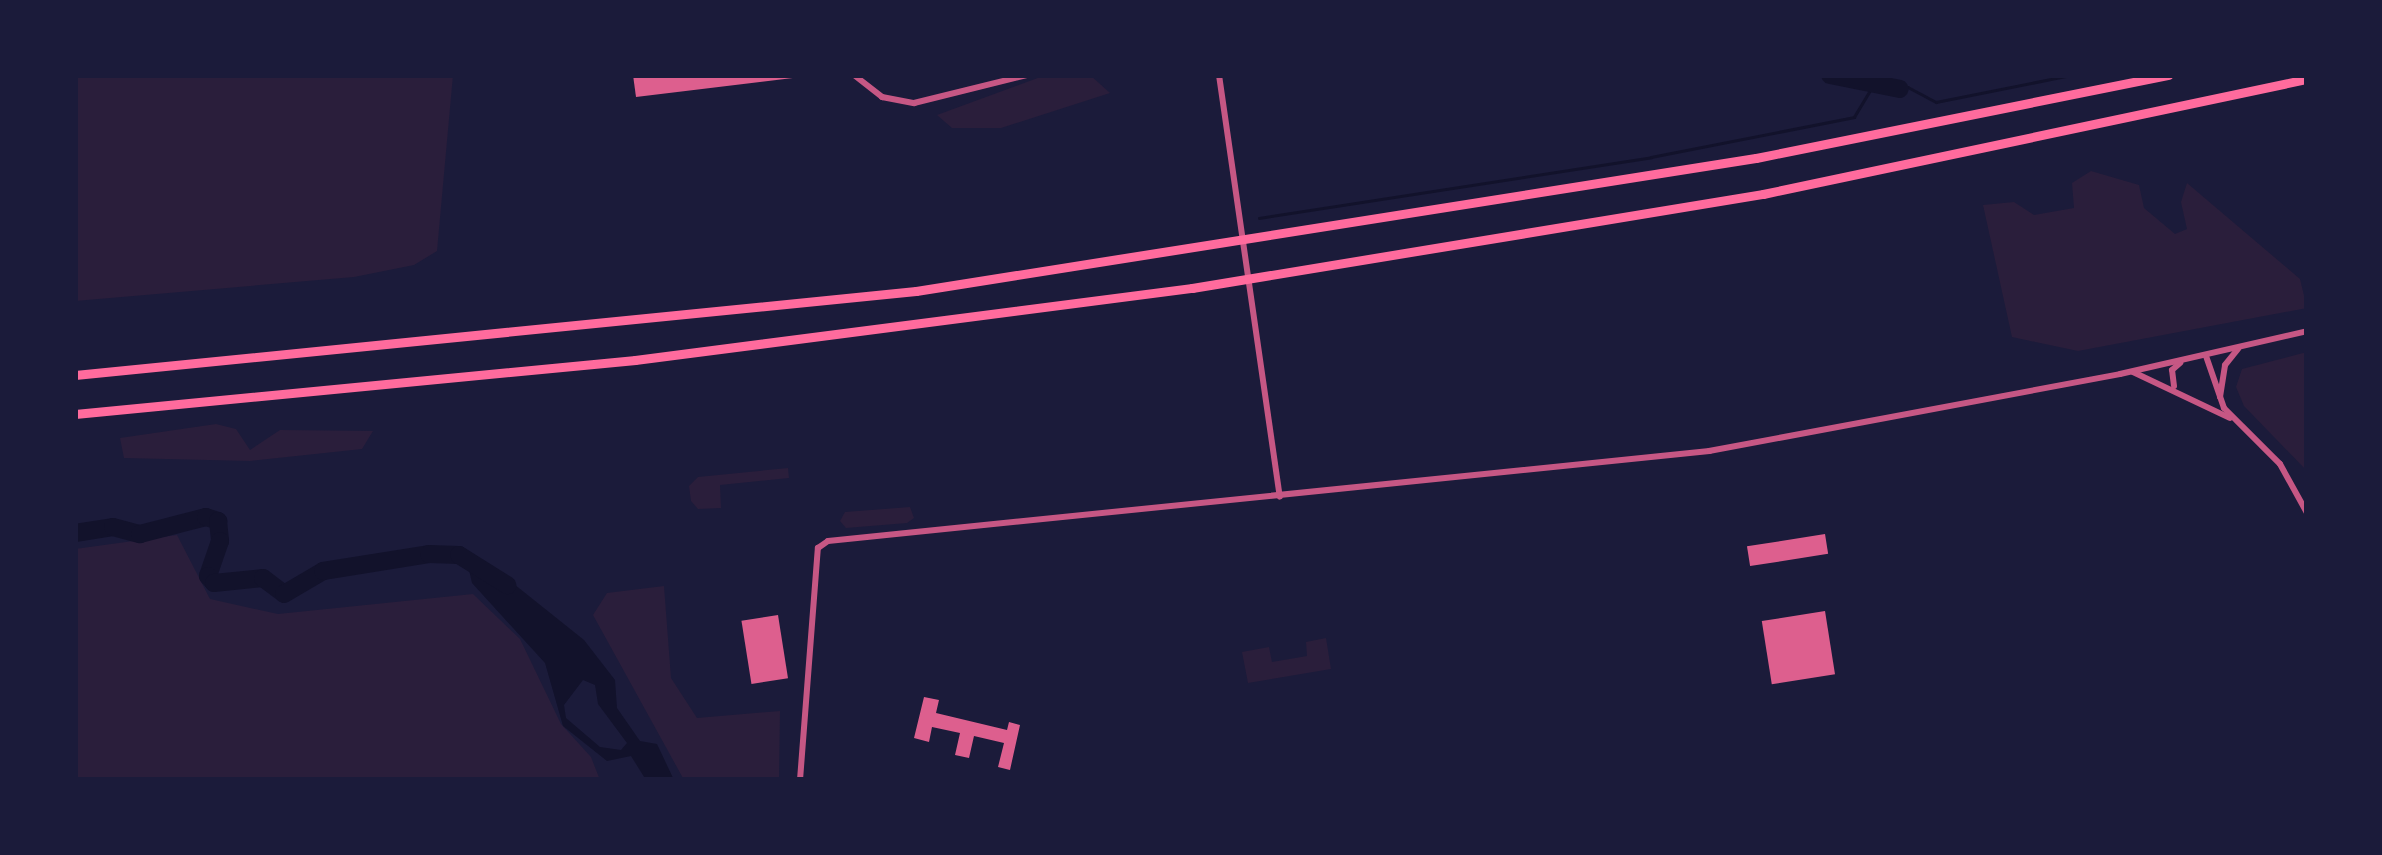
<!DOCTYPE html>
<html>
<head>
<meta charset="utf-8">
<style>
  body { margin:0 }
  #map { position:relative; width:2382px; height:855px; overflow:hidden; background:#1b1b3a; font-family:"PT Serif",serif }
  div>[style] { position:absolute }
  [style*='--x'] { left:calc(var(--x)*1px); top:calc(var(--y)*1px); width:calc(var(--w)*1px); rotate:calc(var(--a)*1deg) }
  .green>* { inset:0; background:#2a1e3b }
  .water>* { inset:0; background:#12122b }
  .stream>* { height:2.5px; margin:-1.25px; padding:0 1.25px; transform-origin:1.25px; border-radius:1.25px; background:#12122b }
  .river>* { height:18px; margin:-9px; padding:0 9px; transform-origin:9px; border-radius:9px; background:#12122b }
  .building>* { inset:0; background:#dd5f8e; transform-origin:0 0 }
  .tertiary>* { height:6px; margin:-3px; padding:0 3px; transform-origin:3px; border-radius:3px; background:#c65784 }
  .trunk>* { height:9px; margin:-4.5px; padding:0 4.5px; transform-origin:4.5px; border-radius:4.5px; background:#ff6b9d }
  span { translate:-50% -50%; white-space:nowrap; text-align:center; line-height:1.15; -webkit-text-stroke:8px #1b1b3a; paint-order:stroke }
  .frame { position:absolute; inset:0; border:78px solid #1b1b3a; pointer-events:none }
</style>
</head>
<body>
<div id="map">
  <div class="green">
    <div style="clip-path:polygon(75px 75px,453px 75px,437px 251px,414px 265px,354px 277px,75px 301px)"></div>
    <div style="clip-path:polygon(1046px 75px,1090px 75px,1110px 93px,1001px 128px,952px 128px,937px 115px)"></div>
    <div style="clip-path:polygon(2091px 171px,2139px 185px,2144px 208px,2175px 234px,2187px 229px,2181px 202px,2187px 183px,2300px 279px,2307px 308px,2078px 351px,2012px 337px,1983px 205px,2014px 202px,2034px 215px,2074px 208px,2072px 183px)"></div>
    <div style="clip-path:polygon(2307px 352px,2307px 471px,2244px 406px,2236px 387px,2242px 369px)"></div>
    <div style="clip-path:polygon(216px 424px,236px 429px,250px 450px,280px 430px,373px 431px,362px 449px,250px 461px,124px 458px,120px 438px)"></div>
    <div style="clip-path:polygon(788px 468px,789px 478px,720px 485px,721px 508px,698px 509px,691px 501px,689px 486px,698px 477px)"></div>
    <div style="clip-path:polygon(910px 507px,914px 518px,907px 523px,846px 528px,840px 521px,845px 512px)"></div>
    <div style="clip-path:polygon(177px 535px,210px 599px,278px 614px,473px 594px,520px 639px,561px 724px,591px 757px,600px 780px,75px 780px,75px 549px)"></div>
    <div style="clip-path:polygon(664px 586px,671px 678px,697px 718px,780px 711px,779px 780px,684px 780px,593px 615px,607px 593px)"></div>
    <div style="clip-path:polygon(1326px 638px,1331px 669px,1248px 683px,1242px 652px,1269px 647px,1272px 662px,1307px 656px,1306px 642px)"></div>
  </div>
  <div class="water">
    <div style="clip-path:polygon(evenodd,466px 557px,504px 576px,584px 640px,615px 680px,617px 708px,640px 741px,657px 744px,674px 780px,646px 780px,631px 756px,607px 761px,563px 726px,545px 663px,472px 583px,466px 557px,583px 680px,595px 685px,598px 704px,627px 743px,621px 750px,600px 747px,566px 718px,564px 705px,583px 680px)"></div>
  </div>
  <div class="stream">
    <div style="--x:1900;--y:89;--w:8;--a:-14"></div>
    <div style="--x:1908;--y:87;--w:32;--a:28"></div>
    <div style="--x:1936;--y:102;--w:138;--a:-11.3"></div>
    <div style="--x:1259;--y:218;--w:397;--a:-8.8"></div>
    <div style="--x:1651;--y:157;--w:207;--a:-11.1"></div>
    <div style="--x:1854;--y:117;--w:37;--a:-59"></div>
  </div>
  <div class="river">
    <div style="--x:1830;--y:75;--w:71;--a:11.3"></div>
    <div style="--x:75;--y:533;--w:38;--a:-9"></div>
    <div style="--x:113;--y:527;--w:28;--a:15"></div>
    <div style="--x:140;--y:534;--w:68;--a:-14.4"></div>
    <div style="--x:206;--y:517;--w:13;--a:18"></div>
    <div style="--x:218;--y:521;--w:20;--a:84"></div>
    <div style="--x:220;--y:541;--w:37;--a:109"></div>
    <div style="--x:208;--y:576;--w:9;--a:49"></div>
    <div style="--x:214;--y:583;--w:49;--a:-5.8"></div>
    <div style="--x:263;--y:578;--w:26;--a:37"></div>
    <div style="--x:284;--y:594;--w:45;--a:-30.5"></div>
    <div style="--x:323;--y:571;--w:107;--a:-9.1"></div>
    <div style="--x:429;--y:554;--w:30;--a:2"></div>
    <div style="--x:459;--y:555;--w:57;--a:32"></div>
  </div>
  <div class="building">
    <div style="clip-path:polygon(633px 75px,801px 75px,801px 77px,636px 97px)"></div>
    <div style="left:1825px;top:534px;width:20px;height:79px;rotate:81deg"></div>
    <div style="left:1825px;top:611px;width:64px;height:64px;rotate:81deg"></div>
    <div style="left:778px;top:615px;width:64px;height:37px;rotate:81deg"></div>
    <div style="clip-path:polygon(924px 697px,939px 700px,936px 713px,1007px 730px,1009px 722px,1020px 725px,1010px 770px,998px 767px,1004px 743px,974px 736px,969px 758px,955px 755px,960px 733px,932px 727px,929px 742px,914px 738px)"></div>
  </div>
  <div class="tertiary">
    <div style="--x:854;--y:75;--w:36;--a:38"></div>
    <div style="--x:882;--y:97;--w:33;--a:11"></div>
    <div style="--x:914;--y:103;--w:116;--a:-13.9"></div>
    <div style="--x:1219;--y:75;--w:426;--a:81.8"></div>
    <div style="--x:2206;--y:356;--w:55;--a:70.9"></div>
    <div style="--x:2224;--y:408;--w:79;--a:45"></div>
    <div style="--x:2280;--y:464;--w:56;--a:61.1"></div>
    <div style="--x:2133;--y:372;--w:107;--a:25.4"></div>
    <div style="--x:2174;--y:386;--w:16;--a:-97"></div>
    <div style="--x:2172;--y:370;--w:11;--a:-41"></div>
    <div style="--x:2220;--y:397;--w:32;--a:-81"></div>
    <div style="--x:2225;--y:365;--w:21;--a:-51"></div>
    <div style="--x:800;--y:780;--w:233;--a:-85.6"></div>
    <div style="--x:818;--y:548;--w:12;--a:-35"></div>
    <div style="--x:828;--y:541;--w:886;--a:-5.83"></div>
    <div style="--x:1709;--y:451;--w:418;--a:-10.6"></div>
    <div style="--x:2120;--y:374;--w:192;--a:-12.9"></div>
  </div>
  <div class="trunk">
    <div style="--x:75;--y:375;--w:845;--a:-5.7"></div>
    <div style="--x:916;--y:291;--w:850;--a:-9"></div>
    <div style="--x:1756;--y:158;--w:421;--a:-11.4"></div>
    <div style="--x:75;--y:414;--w:563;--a:-5.51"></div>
    <div style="--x:635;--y:360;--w:562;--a:-7.37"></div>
    <div style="--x:1192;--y:288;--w:579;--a:-9.35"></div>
    <div style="--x:1763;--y:194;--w:556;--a:-11.94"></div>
  </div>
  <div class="frame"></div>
</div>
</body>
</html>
